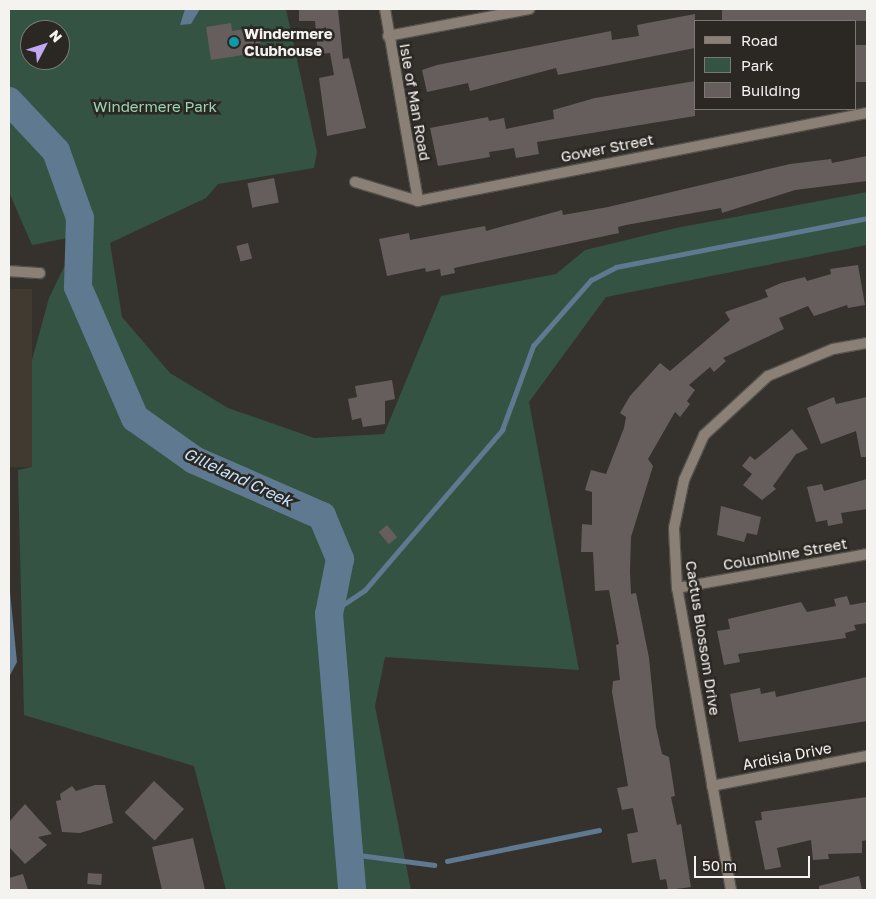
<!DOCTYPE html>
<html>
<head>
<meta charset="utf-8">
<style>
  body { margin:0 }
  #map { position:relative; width:876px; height:899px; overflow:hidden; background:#35322d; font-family:"Golos Text",sans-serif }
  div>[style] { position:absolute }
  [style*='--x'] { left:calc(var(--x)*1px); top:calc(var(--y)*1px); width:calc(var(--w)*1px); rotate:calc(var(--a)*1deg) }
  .built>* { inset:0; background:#413a30; transform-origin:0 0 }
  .green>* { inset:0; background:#345342 }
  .water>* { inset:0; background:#5e7990 }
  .stream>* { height:4.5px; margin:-2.25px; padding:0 2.25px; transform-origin:2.25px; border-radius:2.25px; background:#5e7990 }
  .river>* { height:28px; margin:-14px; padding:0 14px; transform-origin:14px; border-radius:14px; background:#5e7990 }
  .building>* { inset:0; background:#655e5d; transform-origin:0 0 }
  .roads { filter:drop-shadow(1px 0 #54514c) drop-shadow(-1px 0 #54514c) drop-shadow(0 1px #54514c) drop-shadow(0 -1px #54514c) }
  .street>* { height:10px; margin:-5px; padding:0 5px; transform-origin:5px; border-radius:5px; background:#8b8075 }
  .dots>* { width:14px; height:14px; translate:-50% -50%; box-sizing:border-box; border:2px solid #2b2823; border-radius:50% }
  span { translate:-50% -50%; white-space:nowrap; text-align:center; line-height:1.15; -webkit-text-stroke:5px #2b2823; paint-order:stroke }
  .poi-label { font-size:15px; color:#f5f3f0; font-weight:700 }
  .left { translate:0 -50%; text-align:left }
  .street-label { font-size:15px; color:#f5f3f0 }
  .park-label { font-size:15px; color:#98d5b4 }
  .water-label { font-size:16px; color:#c6e4fd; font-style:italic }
  .frame { position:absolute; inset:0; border:10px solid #f5f3f0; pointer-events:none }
  .legend { position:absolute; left:694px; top:20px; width:162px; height:90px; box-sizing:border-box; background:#2b2823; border:1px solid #7c7975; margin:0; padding:6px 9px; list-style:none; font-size:15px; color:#f5f3f0 }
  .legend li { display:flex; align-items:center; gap:10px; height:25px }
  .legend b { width:25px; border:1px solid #7c7975 }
  .north { position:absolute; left:20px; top:20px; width:50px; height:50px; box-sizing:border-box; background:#2b2823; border:1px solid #7c7975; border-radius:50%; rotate:50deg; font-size:14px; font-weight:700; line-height:20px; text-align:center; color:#f5f3f0 }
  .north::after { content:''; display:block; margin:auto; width:18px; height:22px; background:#c2a7f2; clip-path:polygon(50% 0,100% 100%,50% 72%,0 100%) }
  .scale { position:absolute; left:694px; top:856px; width:116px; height:22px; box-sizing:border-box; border:2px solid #f5f3f0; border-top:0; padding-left:6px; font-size:15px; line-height:18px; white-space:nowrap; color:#f5f3f0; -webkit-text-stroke:4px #2b2823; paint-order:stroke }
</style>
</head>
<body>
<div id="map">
  <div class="built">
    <div style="left:32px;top:289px;width:178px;height:24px;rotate:90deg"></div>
  </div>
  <div class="green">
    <div style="clip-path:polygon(evenodd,9px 9px,286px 9px,317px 152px,314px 168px,218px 184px,206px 198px,110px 243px,122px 317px,170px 373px,228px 408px,314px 438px,384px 434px,441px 296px,556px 274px,585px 250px,676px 228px,867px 192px,867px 245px,606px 297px,529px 402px,579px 670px,385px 657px,375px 706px,411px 890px,226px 890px,194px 766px,24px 715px,18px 470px,32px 467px,32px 360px,49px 298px,64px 267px,85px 252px,83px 235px,32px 245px,9px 192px,9px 9px,30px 30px,60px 30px,60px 60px,30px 60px,30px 30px)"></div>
  </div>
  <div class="water">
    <div style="clip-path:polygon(185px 9px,200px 9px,191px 24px,180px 25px)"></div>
    <div style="clip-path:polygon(9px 582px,17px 662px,9px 677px)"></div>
  </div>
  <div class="stream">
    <div style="--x:329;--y:614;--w:43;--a:-33.7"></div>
    <div style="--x:365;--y:590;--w:211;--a:-49.4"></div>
    <div style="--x:502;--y:430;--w:90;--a:-69.7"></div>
    <div style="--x:533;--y:346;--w:88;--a:-48.7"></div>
    <div style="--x:591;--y:280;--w:28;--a:-27"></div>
    <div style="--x:616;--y:267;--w:256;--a:-11"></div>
    <div style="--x:351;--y:854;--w:84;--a:7.5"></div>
    <div style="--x:447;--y:861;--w:155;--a:-11.5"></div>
  </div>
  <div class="river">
    <div style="--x:9;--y:101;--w:69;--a:46.8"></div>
    <div style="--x:56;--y:151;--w:71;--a:70.3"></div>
    <div style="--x:80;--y:218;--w:69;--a:91.7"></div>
    <div style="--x:78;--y:287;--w:143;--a:66.5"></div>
    <div style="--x:135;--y:418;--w:72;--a:35.4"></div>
    <div style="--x:194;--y:460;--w:140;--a:23.6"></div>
    <div style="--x:322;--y:516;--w:47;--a:67.3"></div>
    <div style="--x:340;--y:559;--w:56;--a:101.3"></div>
    <div style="--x:329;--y:614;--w:277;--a:85.2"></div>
  </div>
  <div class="building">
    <div style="clip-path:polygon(299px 9px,338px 9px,343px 59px,349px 58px,366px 128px,327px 136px,319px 78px,334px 75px,330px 53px,318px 54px,315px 21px,299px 21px)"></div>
    <div style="left:722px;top:9px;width:145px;height:12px"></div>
    <div style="clip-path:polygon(695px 14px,695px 48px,558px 75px,556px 68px,470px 91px,468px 83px,427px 92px,422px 70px,437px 65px,611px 31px,612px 40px,639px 36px,637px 25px)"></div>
    <div style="clip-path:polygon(231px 23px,232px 31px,258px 27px,262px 52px,211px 60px,206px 27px)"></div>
    <div style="left:867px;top:45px;width:37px;height:12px;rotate:90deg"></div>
    <div style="clip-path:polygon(695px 81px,695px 116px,537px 142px,539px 154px,516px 158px,514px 148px,489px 152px,490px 157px,438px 166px,430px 128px,488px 117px,489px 121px,504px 118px,506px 129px,554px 119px,553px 110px,595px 98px)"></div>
    <div style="clip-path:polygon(867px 156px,867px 181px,795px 190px,722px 213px,721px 208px,626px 225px,618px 227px,619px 233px,454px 268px,455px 273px,441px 276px,440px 269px,426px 272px,425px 268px,387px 276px,379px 239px,409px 233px,410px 240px,485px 226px,486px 231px,562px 210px,563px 215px,608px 207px,790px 164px,831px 159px,832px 163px)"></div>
    <div style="left:274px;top:178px;width:25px;height:27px;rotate:79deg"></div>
    <div style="left:248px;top:243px;width:16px;height:12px;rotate:75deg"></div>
    <div style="clip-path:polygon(858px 265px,865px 305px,848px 308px,847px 305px,814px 316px,808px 306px,779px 318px,784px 329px,723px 358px,726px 361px,714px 372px,710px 367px,689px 385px,695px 390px,687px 401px,690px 404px,680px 417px,675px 412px,648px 459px,653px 466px,631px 537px,630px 571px,631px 594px,636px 593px,649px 658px,656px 727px,662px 754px,669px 757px,675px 796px,671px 797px,677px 825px,681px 824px,691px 887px,668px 890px,666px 879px,660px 880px,656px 859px,632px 863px,627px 834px,638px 832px,633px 808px,622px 810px,617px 788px,628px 786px,612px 692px,613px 681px,620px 680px,616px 645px,619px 644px,609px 590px,595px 591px,593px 552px,581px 552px,582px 524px,592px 525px,592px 492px,585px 490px,591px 470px,606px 474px,624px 428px,626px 417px,620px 413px,630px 396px,660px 363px,670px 371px,730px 320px,725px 312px,768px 297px,765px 290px,781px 283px,805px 277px,807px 281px,831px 274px,830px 269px)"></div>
    <div style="clip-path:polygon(392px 380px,395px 399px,385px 401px,385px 424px,363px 427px,361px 418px,352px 420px,348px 399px,357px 397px,355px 386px)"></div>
    <div style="clip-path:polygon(834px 397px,836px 404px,867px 397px,867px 457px,861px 457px,856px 431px,821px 444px,807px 408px)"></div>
    <div style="clip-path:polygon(792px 429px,808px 449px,796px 454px,773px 486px,776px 489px,762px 500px,743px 485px,752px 474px,742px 466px,750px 456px,755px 460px)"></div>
    <div style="clip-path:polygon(867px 479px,867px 509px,841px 513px,843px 523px,828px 526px,827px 520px,816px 522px,807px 487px,822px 484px,824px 491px)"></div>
    <div style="clip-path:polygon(721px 506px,761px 517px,757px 535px,747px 533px,744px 542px,717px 535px)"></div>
    <div style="left:387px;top:525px;width:16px;height:11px;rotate:50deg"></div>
    <div style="clip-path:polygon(847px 596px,850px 605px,867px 602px,867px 623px,854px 625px,856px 630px,845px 633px,846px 638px,738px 654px,740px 662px,724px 665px,717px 631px,730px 629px,728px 619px,801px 602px,807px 612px,836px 606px,834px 599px)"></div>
    <div style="clip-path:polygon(867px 677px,867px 721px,739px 742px,730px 694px,760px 688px,761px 694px,775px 691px,776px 697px)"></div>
    <div style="left:154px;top:781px;width:41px;height:43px;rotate:43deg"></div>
    <div style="clip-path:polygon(95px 785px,105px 785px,113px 823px,80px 833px,62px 832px,56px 801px,61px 800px,60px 794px,72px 786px,76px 791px)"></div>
    <div style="clip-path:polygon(867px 797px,867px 840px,862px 841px,862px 853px,828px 854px,829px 859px,813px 860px,811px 840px,777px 848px,781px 867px,765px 870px,755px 821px,762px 820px,761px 812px)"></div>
    <div style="clip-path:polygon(25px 804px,52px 834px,38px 837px,47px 845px,25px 864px,9px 847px,9px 822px)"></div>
    <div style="clip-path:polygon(193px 838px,205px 890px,162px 890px,152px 847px)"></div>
    <div style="left:88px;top:873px;width:14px;height:11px;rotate:4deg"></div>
    <div style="clip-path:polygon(23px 874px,28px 890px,9px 890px,9px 878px)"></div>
    <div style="clip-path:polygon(859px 876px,862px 890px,819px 890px,819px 886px)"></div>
  </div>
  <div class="roads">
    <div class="street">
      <div style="--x:385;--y:9;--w:195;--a:80.2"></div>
      <div style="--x:388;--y:36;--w:144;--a:-10.8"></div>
      <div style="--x:355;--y:182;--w:66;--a:16.8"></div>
      <div style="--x:418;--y:201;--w:458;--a:-11.1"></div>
      <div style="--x:9;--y:271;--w:31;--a:4"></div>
      <div style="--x:677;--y:588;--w:193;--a:-10.1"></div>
      <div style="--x:712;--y:786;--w:158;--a:-11"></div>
      <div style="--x:731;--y:890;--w:307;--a:-100.1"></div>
      <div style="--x:677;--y:588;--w:60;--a:-92.9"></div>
      <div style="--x:674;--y:528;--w:49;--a:-78.2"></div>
      <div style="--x:684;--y:480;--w:49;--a:-66"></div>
      <div style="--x:704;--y:435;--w:87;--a:-42.7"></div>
      <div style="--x:768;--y:376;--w:70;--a:-22.6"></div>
      <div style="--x:833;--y:349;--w:35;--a:-10"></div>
    </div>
  </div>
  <div class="dots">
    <div style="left:234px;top:42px;background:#0f9aa8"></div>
  </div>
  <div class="poi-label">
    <span class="left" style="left:244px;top:42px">Windermere<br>Clubhouse</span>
  </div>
  <div class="street-label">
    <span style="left:415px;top:102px;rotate:80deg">Isle of Man Road</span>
    <span style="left:607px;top:148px;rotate:-11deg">Gower Street</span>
    <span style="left:785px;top:554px;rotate:-10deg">Columbine Street</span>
    <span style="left:703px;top:638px;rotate:81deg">Cactus Blossom Drive</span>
    <span style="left:787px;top:756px;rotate:-11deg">Ardisia Drive</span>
  </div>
  <div class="park-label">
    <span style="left:155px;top:107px">Windermere Park</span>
  </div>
  <div class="water-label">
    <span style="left:238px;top:477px;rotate:25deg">Gilleland Creek</span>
  </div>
  <div class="frame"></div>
  <ul class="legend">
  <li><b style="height:6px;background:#8b8075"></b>Road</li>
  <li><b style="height:14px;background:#345342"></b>Park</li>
  <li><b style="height:14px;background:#655e5d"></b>Building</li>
  </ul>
  <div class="north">N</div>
  <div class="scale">50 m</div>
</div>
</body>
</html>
